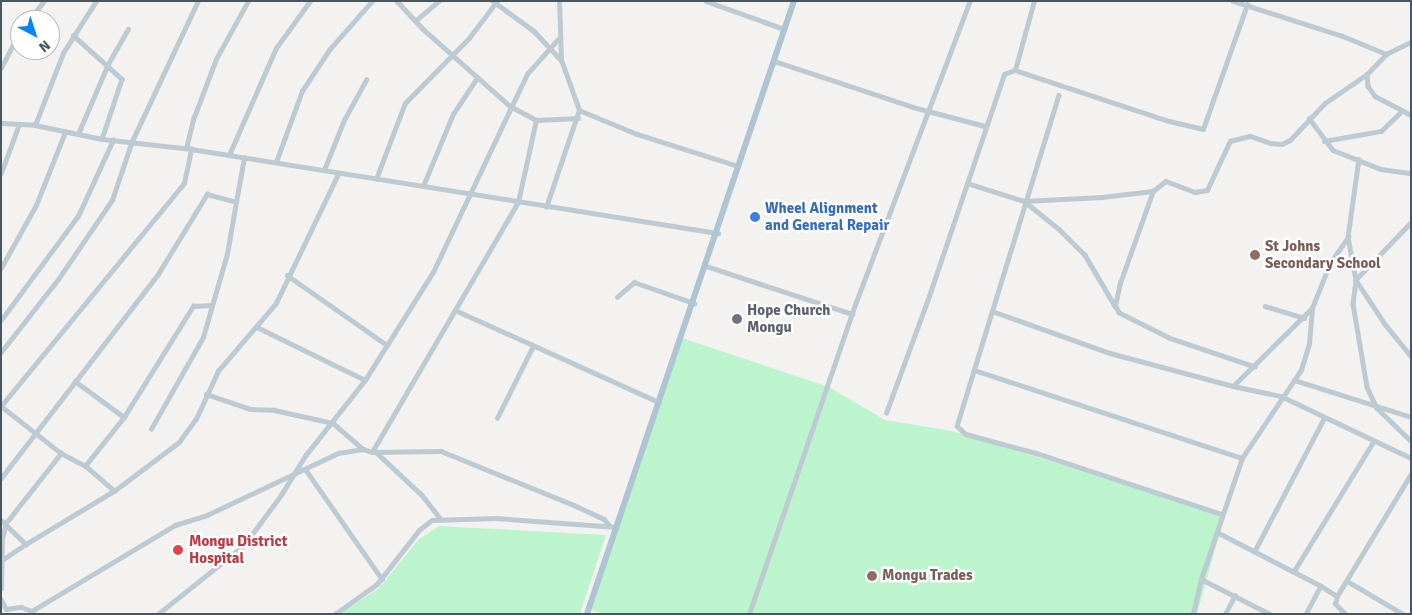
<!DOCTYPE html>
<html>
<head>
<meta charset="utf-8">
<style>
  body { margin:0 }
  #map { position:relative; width:1412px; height:615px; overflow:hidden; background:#f4f1f1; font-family:Signika,sans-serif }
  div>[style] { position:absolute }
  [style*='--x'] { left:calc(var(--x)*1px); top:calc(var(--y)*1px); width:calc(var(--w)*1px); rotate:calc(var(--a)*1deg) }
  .green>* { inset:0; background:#bcf4cd }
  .minor>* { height:4.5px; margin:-2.25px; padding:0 2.25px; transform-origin:2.25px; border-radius:2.25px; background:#bdcad2 }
  .major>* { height:5.5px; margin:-2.75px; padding:0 2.75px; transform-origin:2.75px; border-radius:2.75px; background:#aec4d2 }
  .dots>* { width:14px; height:14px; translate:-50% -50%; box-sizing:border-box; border:2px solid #fff; border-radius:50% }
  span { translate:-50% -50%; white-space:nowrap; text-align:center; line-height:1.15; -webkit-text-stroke:5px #fff; paint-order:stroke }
  .shop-label { font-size:15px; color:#366cbe; font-weight:700 }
  .left { translate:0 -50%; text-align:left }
  .education-label { font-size:15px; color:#785e54; font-weight:700 }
  .worship-label { font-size:15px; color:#5b616d; font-weight:700 }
  .health-label { font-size:15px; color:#be3a42; font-weight:700 }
  .frame { position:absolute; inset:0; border:2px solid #475761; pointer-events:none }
  .north { position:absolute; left:10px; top:10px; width:50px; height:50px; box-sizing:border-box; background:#fff; border:1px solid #b5bcc0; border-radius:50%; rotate:140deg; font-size:14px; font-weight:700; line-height:20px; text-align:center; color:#475761 }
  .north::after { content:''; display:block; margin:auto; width:18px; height:22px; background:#0685f8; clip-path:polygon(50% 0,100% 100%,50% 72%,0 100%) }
</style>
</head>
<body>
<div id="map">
  <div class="green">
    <div style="clip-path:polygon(682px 338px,829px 387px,885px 420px,952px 431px,1225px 514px,1197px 614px,603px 614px,589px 609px)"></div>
    <div style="clip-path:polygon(439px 526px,457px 527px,606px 535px,580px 614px,340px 614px,379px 588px,419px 539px)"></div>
  </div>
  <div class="minor">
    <div style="--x:397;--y:1;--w:38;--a:47"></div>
    <div style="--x:423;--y:29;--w:116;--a:41.5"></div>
    <div style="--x:510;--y:106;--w:30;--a:28"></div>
    <div style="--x:536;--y:120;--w:42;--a:-2.7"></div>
    <div style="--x:493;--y:1;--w:51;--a:36.2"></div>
    <div style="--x:534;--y:31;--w:40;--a:47"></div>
    <div style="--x:706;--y:1;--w:83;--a:19.7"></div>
    <div style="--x:1233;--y:1;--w:115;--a:17.7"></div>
    <div style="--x:1343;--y:36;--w:47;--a:22.7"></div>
    <div style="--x:29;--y:20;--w:24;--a:-52"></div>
    <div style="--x:415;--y:21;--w:31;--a:-40"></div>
    <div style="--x:73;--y:35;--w:66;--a:41.9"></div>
    <div style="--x:122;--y:79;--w:63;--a:108.4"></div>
    <div style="--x:774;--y:61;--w:146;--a:18.3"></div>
    <div style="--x:913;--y:107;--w:74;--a:14.8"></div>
    <div style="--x:1;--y:68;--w:42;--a:-62.8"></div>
    <div style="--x:1015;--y:70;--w:72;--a:-74.6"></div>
    <div style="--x:1367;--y:74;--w:12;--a:85"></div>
    <div style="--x:1368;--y:86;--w:12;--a:55"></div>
    <div style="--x:1375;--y:96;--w:41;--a:27.8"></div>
    <div style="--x:1059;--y:95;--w:346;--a:107.1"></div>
    <div style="--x:957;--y:426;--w:12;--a:42"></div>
    <div style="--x:966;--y:434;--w:73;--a:15.2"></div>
    <div style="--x:1036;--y:453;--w:195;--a:18.2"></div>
    <div style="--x:579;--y:110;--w:63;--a:22.5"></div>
    <div style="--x:637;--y:134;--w:106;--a:17.6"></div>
    <div style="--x:1309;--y:118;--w:40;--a:53"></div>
    <div style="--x:1333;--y:150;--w:52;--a:21.6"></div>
    <div style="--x:1381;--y:169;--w:30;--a:8"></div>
    <div style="--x:1;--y:123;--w:34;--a:3"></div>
    <div style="--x:35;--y:125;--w:68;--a:11.8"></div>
    <div style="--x:102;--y:139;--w:90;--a:6.4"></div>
    <div style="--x:191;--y:149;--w:534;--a:9.06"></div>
    <div style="--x:35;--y:125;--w:77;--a:-68.7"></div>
    <div style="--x:63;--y:53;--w:62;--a:-57.6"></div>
    <div style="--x:78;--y:134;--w:76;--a:-66.8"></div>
    <div style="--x:108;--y:64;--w:40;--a:-60.3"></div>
    <div style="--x:1324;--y:141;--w:58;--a:-10"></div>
    <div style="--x:1381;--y:131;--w:29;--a:-44"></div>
    <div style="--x:186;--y:148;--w:32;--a:-76"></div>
    <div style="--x:194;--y:117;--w:62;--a:-69.2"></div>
    <div style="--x:216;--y:59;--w:66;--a:-61.1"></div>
    <div style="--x:229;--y:155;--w:117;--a:-66.3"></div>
    <div style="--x:276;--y:48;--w:58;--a:-54.1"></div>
    <div style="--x:1359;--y:159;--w:79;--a:98"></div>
    <div style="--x:1348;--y:237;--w:44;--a:79.5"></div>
    <div style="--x:1356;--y:280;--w:53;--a:56.6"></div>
    <div style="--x:1385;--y:324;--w:41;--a:50.9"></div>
    <div style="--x:276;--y:162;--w:76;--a:-69.9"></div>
    <div style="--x:302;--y:91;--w:49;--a:-56.6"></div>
    <div style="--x:329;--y:50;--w:65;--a:-48.7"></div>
    <div style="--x:324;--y:170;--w:54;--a:-68.2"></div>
    <div style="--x:344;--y:120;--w:46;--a:-61.2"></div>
    <div style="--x:1;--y:173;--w:52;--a:-69.8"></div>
    <div style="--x:376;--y:179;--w:81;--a:-69.1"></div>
    <div style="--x:405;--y:103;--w:91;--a:-45.4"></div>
    <div style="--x:469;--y:38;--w:46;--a:-52.9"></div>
    <div style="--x:967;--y:183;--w:60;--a:17.5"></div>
    <div style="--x:1024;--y:201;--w:78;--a:-2.9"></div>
    <div style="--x:1102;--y:197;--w:51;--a:-6.7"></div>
    <div style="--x:423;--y:186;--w:78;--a:-67.4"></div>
    <div style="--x:453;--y:114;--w:43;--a:-56.3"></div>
    <div style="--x:1024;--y:201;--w:45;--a:38.7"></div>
    <div style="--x:1059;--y:229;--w:37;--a:45"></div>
    <div style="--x:1085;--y:255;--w:59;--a:59.5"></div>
    <div style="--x:546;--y:207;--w:102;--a:-71.2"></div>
    <div style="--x:579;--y:110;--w:53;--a:-109.8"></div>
    <div style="--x:561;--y:60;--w:59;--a:-91.9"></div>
    <div style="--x:1411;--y:223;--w:79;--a:134"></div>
    <div style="--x:1356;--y:280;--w:24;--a:97"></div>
    <div style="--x:1353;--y:304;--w:84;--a:80.4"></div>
    <div style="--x:1367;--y:387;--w:23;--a:65"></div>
    <div style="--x:1377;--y:408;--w:47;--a:44.1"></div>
    <div style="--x:706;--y:266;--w:154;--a:18.2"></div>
    <div style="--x:1;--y:268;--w:72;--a:-60.9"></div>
    <div style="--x:36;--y:205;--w:79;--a:-68.3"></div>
    <div style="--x:287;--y:275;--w:122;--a:35"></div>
    <div style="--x:617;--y:297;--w:23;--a:-41"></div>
    <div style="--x:634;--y:282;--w:64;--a:19.3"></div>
    <div style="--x:1265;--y:306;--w:41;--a:17.1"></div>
    <div style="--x:455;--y:310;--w:224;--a:24.3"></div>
    <div style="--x:992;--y:311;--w:125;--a:19.6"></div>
    <div style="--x:1110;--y:353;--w:127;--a:15"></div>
    <div style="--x:1233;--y:386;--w:111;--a:-44.6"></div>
    <div style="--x:1312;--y:308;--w:48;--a:-68.2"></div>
    <div style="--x:1330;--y:263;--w:32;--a:-55"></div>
    <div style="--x:1;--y:320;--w:129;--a:-53.5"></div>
    <div style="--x:78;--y:216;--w:84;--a:-65.3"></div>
    <div style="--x:257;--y:327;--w:120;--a:26.1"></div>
    <div style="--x:1;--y:352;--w:94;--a:-51.9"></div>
    <div style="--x:59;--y:278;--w:94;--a:-55.8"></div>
    <div style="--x:112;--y:200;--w:62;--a:-71.3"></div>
    <div style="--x:132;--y:141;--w:155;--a:-64.8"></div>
    <div style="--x:1255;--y:367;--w:91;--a:-161.4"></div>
    <div style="--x:1169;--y:338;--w:56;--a:-153.4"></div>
    <div style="--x:1119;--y:313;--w:8;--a:-120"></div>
    <div style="--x:1115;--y:306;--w:24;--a:-78"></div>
    <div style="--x:1120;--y:283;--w:98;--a:-70.3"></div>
    <div style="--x:1153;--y:191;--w:16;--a:-38"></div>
    <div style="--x:1166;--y:181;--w:31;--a:21"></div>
    <div style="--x:1195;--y:192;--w:12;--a:-9"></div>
    <div style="--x:1207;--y:190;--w:54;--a:-64.9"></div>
    <div style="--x:1230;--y:141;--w:21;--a:-14"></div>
    <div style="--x:1250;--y:136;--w:21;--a:19"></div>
    <div style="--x:1270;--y:143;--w:12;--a:5"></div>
    <div style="--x:1282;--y:144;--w:9;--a:-27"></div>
    <div style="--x:1290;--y:140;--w:51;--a:-46.6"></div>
    <div style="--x:1325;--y:103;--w:51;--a:-34.6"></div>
    <div style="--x:1367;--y:74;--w:28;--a:-46"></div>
    <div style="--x:1386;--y:54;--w:28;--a:-26"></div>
    <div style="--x:974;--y:370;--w:282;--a:18.2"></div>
    <div style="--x:1294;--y:380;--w:123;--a:17.5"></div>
    <div style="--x:75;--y:381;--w:61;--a:36.3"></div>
    <div style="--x:1233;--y:386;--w:49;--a:11.8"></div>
    <div style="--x:1281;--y:396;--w:144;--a:25.5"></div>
    <div style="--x:206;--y:394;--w:46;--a:18.8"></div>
    <div style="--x:250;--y:409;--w:24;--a:2"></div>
    <div style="--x:274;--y:410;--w:60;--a:12.4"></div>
    <div style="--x:333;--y:423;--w:40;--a:41"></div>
    <div style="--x:1;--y:406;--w:288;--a:-50.6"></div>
    <div style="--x:184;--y:183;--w:35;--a:-78"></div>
    <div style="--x:1;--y:406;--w:76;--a:38.1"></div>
    <div style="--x:61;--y:453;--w:27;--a:28"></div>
    <div style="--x:886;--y:413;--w:125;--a:-69.8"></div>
    <div style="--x:929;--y:296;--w:234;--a:-71.3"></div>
    <div style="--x:1004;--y:74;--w:12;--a:-20"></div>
    <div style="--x:1015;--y:70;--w:162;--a:18.3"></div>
    <div style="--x:1169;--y:121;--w:35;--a:13"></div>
    <div style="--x:1203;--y:129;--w:132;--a:-70.5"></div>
    <div style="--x:497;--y:418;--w:80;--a:-63.4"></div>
    <div style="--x:151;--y:429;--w:106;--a:-60.5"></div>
    <div style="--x:203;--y:337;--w:86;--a:-73.9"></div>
    <div style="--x:227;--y:254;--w:53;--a:-80.2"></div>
    <div style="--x:372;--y:452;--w:290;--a:-59.7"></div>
    <div style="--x:518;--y:202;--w:84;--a:-77.6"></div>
    <div style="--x:376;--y:452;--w:63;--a:43.1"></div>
    <div style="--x:422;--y:495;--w:29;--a:52"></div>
    <div style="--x:306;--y:470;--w:133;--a:55.1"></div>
    <div style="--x:1;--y:478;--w:257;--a:-52.4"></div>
    <div style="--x:158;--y:274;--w:94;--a:-58.5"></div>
    <div style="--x:207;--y:194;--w:30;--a:15"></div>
    <div style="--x:236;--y:202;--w:45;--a:-79.7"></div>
    <div style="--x:114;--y:491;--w:38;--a:-139"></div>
    <div style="--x:85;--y:466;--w:63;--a:-51.5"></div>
    <div style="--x:124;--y:417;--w:131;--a:-58.1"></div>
    <div style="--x:193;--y:306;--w:19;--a:-3"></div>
    <div style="--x:1;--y:520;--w:35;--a:44"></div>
    <div style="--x:26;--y:544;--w:103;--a:-31.1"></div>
    <div style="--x:114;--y:491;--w:81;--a:-37"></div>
    <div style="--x:179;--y:442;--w:29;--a:-54"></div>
    <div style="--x:196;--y:419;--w:53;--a:-65.4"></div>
    <div style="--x:218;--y:371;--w:89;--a:-49.5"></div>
    <div style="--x:276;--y:303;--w:143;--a:-64.3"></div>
    <div style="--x:1217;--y:532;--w:117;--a:27.4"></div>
    <div style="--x:1321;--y:586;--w:32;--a:118"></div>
    <div style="--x:1255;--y:550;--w:149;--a:-62.4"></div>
    <div style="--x:2;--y:560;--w:29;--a:-34"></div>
    <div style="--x:1294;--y:571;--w:151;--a:-58.5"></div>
    <div style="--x:1201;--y:579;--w:77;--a:26.9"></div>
    <div style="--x:1347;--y:581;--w:65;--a:30.5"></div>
    <div style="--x:1321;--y:586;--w:19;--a:32"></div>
    <div style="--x:1;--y:589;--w:51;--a:-88.9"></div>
    <div style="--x:2;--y:538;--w:16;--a:-75"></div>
    <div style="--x:6;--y:523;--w:89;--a:-51.8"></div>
    <div style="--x:1;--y:599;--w:11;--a:63"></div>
    <div style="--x:6;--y:609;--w:15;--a:-8"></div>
    <div style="--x:21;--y:607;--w:12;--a:20"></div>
    <div style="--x:32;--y:611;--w:167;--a:-31"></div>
    <div style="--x:175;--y:525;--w:34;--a:-17"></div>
    <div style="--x:207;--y:515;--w:145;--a:-25.3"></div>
    <div style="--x:338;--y:453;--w:25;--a:-9"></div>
    <div style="--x:363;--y:449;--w:9;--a:18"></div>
    <div style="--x:372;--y:452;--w:69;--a:-0.8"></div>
    <div style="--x:441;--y:451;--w:144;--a:22.1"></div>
    <div style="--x:574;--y:505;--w:33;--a:25"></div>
    <div style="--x:604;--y:519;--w:8;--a:50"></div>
    <div style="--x:158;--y:614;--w:110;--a:-38.7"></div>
    <div style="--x:244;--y:545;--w:62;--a:-53.5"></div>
    <div style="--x:281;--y:495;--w:46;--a:-58.4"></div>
    <div style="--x:305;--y:456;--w:97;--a:-51.7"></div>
    <div style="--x:365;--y:380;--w:128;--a:-57.8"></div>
    <div style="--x:433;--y:272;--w:219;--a:-64.6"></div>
    <div style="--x:527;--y:74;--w:50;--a:-48.3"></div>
    <div style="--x:335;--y:614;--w:52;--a:-35.5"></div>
    <div style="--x:377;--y:584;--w:68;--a:-52.1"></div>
    <div style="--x:419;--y:530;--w:16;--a:-38"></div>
    <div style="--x:432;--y:520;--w:64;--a:-1.8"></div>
    <div style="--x:496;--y:518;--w:121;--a:4.3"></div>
    <div style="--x:749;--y:614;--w:330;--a:-71.1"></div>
    <div style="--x:856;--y:302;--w:322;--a:-69.3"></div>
    <div style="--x:1193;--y:614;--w:36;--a:-77"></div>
    <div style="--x:1201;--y:579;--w:128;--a:-71.3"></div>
    <div style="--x:1242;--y:458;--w:106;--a:-56.2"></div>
    <div style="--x:1301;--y:370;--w:28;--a:-73"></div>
    <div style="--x:1309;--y:343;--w:35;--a:-85"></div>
    <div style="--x:1225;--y:614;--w:21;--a:-62"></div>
    <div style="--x:1345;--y:614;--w:14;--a:-135"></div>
    <div style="--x:1335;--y:604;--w:8;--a:-76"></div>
    <div style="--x:1337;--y:596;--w:143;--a:-58.8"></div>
  </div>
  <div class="major">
    <div style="--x:587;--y:614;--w:647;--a:-71.34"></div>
  </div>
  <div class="dots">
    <div style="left:755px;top:217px;background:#3f7fe0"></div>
    <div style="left:1255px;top:255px;background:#8d6e63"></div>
    <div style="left:737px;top:319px;background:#6b7280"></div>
    <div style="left:178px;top:550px;background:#e0444e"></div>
    <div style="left:872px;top:576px;background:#8d6e63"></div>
  </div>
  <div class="shop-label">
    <span class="left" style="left:765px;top:217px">Wheel Alignment<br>and General Repair</span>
  </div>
  <div class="education-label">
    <span class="left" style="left:1265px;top:255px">St Johns<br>Secondary School</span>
    <span class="left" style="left:882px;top:576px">Mongu Trades</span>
  </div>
  <div class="worship-label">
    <span class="left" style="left:747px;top:319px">Hope Church<br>Mongu</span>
  </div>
  <div class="health-label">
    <span class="left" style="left:189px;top:550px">Mongu District<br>Hospital</span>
  </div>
  <div class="frame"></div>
  <div class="north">N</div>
</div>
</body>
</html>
